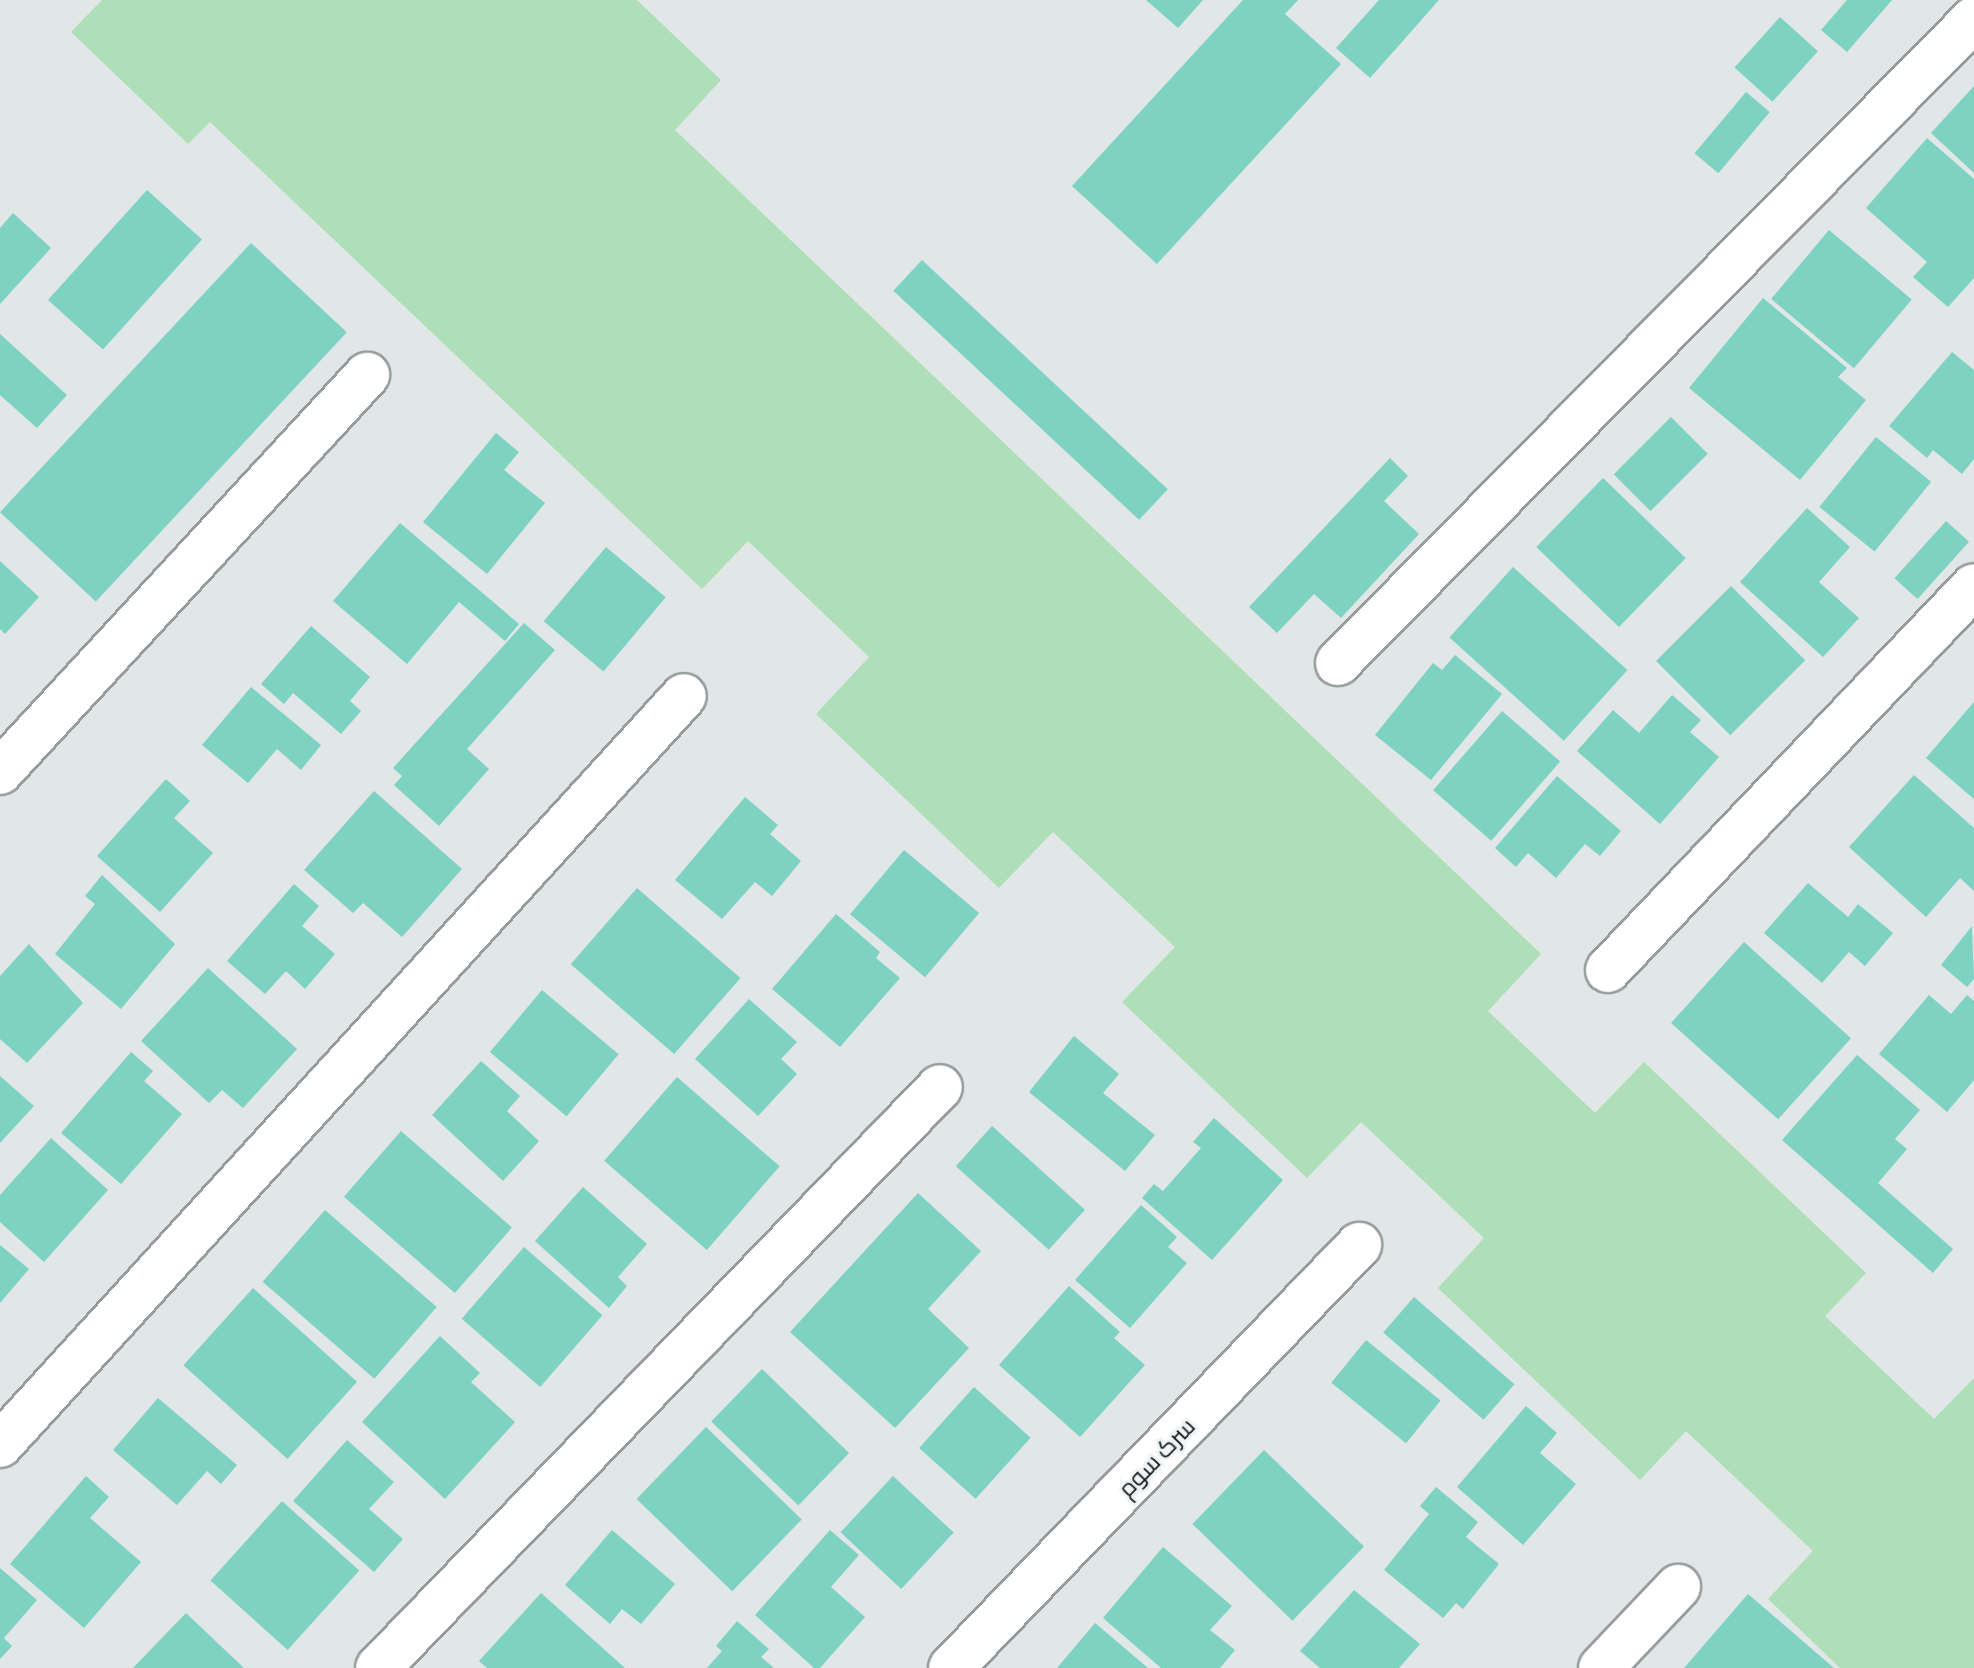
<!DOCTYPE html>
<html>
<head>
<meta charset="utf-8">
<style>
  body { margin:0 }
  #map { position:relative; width:1974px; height:1668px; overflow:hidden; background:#e1e6e7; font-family:Literata,Cairo,serif }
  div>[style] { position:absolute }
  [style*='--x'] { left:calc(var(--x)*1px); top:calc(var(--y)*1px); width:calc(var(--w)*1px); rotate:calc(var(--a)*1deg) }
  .green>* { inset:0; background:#afdfb8 }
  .building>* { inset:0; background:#7dd2c2; transform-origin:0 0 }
  .roads { filter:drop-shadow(2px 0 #979c9d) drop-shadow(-2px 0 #979c9d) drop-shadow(0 2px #979c9d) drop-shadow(0 -2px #979c9d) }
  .minor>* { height:44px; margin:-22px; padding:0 22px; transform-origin:22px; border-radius:22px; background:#fff }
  span { translate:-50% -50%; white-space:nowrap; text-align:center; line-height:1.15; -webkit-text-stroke:6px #eef4f5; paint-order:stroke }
  .street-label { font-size:24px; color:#1b1d1d }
</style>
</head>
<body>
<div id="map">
  <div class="green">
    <div style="clip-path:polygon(102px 0,637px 0,721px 80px,675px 130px,1541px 954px,1488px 1011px,1595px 1113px,1644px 1062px,1866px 1273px,1825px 1316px,1934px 1419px,1974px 1378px,1974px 1668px,1840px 1668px,1768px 1599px,1813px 1551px,1686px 1431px,1640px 1480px,1438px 1288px,1484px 1238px,1361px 1122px,1307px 1178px,1122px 1002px,1175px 947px,1053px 832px,999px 888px,816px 714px,869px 657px,748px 541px,702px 589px,210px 122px,188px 144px,71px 32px)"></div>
  </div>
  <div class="building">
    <div style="clip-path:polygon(1146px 0,1203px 0,1178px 28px)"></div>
    <div style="clip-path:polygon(1243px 0,1298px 0,1285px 14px,1341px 64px,1157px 264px,1072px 186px)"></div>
    <div style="clip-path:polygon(1379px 0,1439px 0,1370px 78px,1336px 48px)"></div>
    <div style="clip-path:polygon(1847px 0,1892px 0,1847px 52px,1821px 30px)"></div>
    <div style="left:1780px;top:17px;width:51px;height:68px;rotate:42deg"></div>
    <div style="clip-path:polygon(1974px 86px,1974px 173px,1931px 133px)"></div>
    <div style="left:1746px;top:92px;width:31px;height:80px;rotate:40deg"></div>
    <div style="clip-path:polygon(1927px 138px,1974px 179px,1974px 278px,1948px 307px,1913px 277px,1927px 262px,1866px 208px)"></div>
    <div style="left:147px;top:190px;width:74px;height:148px;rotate:42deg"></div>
    <div style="clip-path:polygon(13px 213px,51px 248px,0 304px,0 228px)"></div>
    <div style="left:1829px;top:230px;width:108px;height:90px;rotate:40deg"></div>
    <div style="left:251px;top:243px;width:131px;height:368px;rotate:43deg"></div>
    <div style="left:922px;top:260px;width:336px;height:42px;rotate:43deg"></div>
    <div style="clip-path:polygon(1763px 298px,1847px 368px,1838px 377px,1866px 400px,1800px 480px,1689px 388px)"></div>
    <div style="clip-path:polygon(0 334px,67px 395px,37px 428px,0 395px)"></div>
    <div style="clip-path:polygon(1952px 352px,1974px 370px,1974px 459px,1962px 474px,1933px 450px,1927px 458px,1889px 426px)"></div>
    <div style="left:1671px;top:417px;width:52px;height:81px;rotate:45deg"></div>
    <div style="clip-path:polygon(496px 433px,519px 452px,504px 470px,545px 503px,487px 574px,423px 522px)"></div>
    <div style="left:1876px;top:437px;width:71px;height:90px;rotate:39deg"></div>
    <div style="clip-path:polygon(1390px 458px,1408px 476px,1384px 501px,1419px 534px,1341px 618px,1314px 594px,1277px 633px,1249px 607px)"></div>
    <div style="left:1603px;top:478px;width:115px;height:96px;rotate:44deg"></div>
    <div style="clip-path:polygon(1807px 508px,1850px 547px,1819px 582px,1859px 618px,1823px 657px,1740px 582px)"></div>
    <div style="left:1946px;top:521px;width:31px;height:77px;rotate:42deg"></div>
    <div style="clip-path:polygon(400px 523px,519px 624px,505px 641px,459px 602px,407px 664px,333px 601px)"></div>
    <div style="left:606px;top:547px;width:78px;height:97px;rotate:40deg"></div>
    <div style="clip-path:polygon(0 561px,39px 597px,5px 634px,0 629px)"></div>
    <div style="left:1513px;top:567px;width:154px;height:95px;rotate:42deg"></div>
    <div style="left:1731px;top:586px;width:105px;height:106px;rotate:45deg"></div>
    <div style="clip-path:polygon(524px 623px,555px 650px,467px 749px,489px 769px,439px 826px,394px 785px,402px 776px,393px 768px)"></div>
    <div style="clip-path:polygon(311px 626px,370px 677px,350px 701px,361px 711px,341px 734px,293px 693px,284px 704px,261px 684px)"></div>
    <div style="clip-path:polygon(1455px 655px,1502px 694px,1431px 780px,1375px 735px,1433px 663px,1442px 670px)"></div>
    <div style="clip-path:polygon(251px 687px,321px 745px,301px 770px,277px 749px,248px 783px,202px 745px)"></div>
    <div style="clip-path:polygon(1672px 695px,1701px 720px,1690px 732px,1719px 757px,1660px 824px,1577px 751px,1613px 710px,1639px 733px)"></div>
    <div style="clip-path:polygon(1974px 702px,1974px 799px,1926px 758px)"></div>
    <div style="left:1502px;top:711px;width:77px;height:105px;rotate:41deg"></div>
    <div style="clip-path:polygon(1914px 775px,1974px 828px,1974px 891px,1960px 878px,1926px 917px,1849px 847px)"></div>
    <div style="clip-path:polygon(1557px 776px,1621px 831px,1600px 856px,1585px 844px,1556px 878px,1528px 853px,1516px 867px,1495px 848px)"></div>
    <div style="clip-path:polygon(166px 779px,190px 801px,174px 818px,213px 853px,160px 912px,97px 856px)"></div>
    <div style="clip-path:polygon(374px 791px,462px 869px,402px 937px,363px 903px,353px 913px,304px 870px)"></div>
    <div style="clip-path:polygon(745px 797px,778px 825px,770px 834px,801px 861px,772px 896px,755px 882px,722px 919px,675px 880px)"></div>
    <div style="left:904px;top:850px;width:98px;height:84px;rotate:40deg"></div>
    <div style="clip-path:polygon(102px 875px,175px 944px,121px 1009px,55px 954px,95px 904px,85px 896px)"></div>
    <div style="clip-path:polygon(1808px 883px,1848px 917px,1858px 904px,1893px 933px,1865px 966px,1849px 952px,1822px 983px,1764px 933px)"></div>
    <div style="clip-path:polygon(294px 884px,319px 906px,302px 926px,335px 954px,305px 989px,286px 971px,265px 994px,227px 961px)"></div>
    <div style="left:637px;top:888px;width:137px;height:101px;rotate:41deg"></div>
    <div style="clip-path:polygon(836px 914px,880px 952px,876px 958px,900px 978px,840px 1047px,772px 989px)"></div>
    <div style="clip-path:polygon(1972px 926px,1974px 979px,1967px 987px,1941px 965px)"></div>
    <div style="left:1744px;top:942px;width:144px;height:109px;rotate:42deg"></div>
    <div style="clip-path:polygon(29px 944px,83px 1003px,27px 1063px,0 1039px,0 976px)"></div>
    <div style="clip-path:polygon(208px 968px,297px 1049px,243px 1108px,222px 1090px,209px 1103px,141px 1041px)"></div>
    <div style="left:542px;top:990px;width:100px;height:81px;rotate:40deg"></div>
    <div style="clip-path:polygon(1929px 995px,1951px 1014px,1967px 995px,1974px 1001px,1974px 1080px,1947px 1112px,1879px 1054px)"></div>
    <div style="clip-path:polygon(749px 999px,797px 1042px,781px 1059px,797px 1074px,758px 1116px,695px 1059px)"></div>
    <div style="clip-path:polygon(1074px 1036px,1119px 1074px,1103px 1093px,1155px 1135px,1125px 1171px,1029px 1092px)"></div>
    <div style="clip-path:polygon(131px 1052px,153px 1071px,144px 1081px,182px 1114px,121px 1184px,61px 1133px)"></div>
    <div style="clip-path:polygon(1857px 1055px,1920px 1110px,1895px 1139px,1907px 1149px,1878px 1183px,1953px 1249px,1933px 1273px,1782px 1140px)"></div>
    <div style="clip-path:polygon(481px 1061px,520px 1096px,507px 1111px,539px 1141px,503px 1181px,432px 1115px)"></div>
    <div style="clip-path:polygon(0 1076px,34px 1106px,0 1143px)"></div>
    <div style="left:677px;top:1077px;width:136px;height:111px;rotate:41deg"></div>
    <div style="clip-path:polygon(1214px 1118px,1283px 1180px,1212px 1260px,1142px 1198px,1154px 1184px,1163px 1191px,1201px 1148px,1193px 1142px)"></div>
    <div style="left:992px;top:1126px;width:125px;height:54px;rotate:42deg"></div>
    <div style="left:401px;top:1131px;width:147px;height:87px;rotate:41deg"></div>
    <div style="clip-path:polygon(51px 1138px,108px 1190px,44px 1262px,0 1222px,0 1195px)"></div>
    <div style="clip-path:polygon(583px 1187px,647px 1244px,618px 1277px,627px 1286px,609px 1308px,535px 1241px)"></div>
    <div style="clip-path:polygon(918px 1193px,981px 1251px,928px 1309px,969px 1348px,895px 1428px,790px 1332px)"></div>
    <div style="clip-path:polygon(1141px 1205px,1177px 1237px,1168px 1247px,1187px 1263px,1130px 1328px,1075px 1280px)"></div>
    <div style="left:325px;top:1210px;width:148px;height:95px;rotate:41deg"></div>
    <div style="clip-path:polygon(0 1245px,29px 1269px,0 1303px)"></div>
    <div style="left:524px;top:1247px;width:104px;height:95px;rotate:41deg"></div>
    <div style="clip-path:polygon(1069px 1286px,1120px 1332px,1114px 1338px,1145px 1365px,1080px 1437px,999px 1365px)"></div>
    <div style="left:253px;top:1288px;width:140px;height:104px;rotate:42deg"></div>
    <div style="left:1414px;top:1297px;width:133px;height:47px;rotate:41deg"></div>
    <div style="clip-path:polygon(440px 1336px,480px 1373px,471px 1382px,515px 1422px,445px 1499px,362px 1422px)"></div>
    <div style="left:1366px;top:1340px;width:96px;height:55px;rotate:39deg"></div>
    <div style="left:762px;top:1369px;width:121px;height:73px;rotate:44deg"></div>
    <div style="left:974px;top:1387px;width:76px;height:82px;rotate:42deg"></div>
    <div style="clip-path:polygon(158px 1398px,237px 1465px,221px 1484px,207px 1471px,177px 1505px,113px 1450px)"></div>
    <div style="clip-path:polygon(1526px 1406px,1557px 1433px,1540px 1453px,1576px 1484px,1523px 1545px,1457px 1487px)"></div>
    <div style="left:706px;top:1427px;width:133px;height:100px;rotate:44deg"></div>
    <div style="clip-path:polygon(347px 1440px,394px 1482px,369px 1509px,403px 1539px,374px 1572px,293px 1501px)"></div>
    <div style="left:1264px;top:1450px;width:139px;height:103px;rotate:44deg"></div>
    <div style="clip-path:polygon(86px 1476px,109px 1497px,90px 1518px,141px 1562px,84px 1628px,10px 1564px)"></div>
    <div style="left:893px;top:1476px;width:83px;height:77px;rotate:43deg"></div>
    <div style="clip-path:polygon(1436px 1487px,1478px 1522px,1466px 1537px,1499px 1564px,1463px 1609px,1456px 1603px,1443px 1618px,1384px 1570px,1429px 1514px,1420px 1506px)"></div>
    <div style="left:282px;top:1501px;width:104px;height:107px;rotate:42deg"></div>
    <div style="clip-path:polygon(612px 1530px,675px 1584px,641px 1624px,622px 1609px,610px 1624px,565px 1585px)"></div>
    <div style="clip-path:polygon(830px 1530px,859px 1555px,831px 1587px,865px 1617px,820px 1668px,814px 1668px,755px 1615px)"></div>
    <div style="clip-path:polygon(1163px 1547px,1232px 1606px,1210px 1630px,1235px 1650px,1220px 1668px,1161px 1668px,1103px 1618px)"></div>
    <div style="clip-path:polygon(0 1568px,37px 1600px,4px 1638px,12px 1646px,0 1659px)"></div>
    <div style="clip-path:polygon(1354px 1590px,1420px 1644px,1399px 1668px,1320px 1668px,1300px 1651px)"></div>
    <div style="clip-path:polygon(541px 1593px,625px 1668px,487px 1668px,479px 1661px)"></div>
    <div style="clip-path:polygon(1748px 1594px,1834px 1668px,1684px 1668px)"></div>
    <div style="clip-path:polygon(186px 1613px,244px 1668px,133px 1668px)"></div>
    <div style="clip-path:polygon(737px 1621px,769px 1649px,761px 1657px,774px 1668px,707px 1668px,722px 1651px,716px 1646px)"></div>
    <div style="clip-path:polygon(1095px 1623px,1148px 1668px,1057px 1668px)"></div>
  </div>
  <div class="roads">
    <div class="minor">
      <div style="--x:1338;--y:663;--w:905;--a:-45.36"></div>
      <div style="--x:0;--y:772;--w:541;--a:-47.25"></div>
      <div style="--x:1608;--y:970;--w:530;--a:-46.37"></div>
      <div style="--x:0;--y:1445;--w:1014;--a:-47.6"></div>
      <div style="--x:378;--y:1668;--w:808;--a:-45.95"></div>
      <div style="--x:951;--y:1668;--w:588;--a:-46.03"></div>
      <div style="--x:1601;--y:1668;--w:112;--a:-46.5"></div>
    </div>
  </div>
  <div class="street-label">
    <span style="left:1155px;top:1456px;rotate:-46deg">سرک سوم</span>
  </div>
</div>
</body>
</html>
